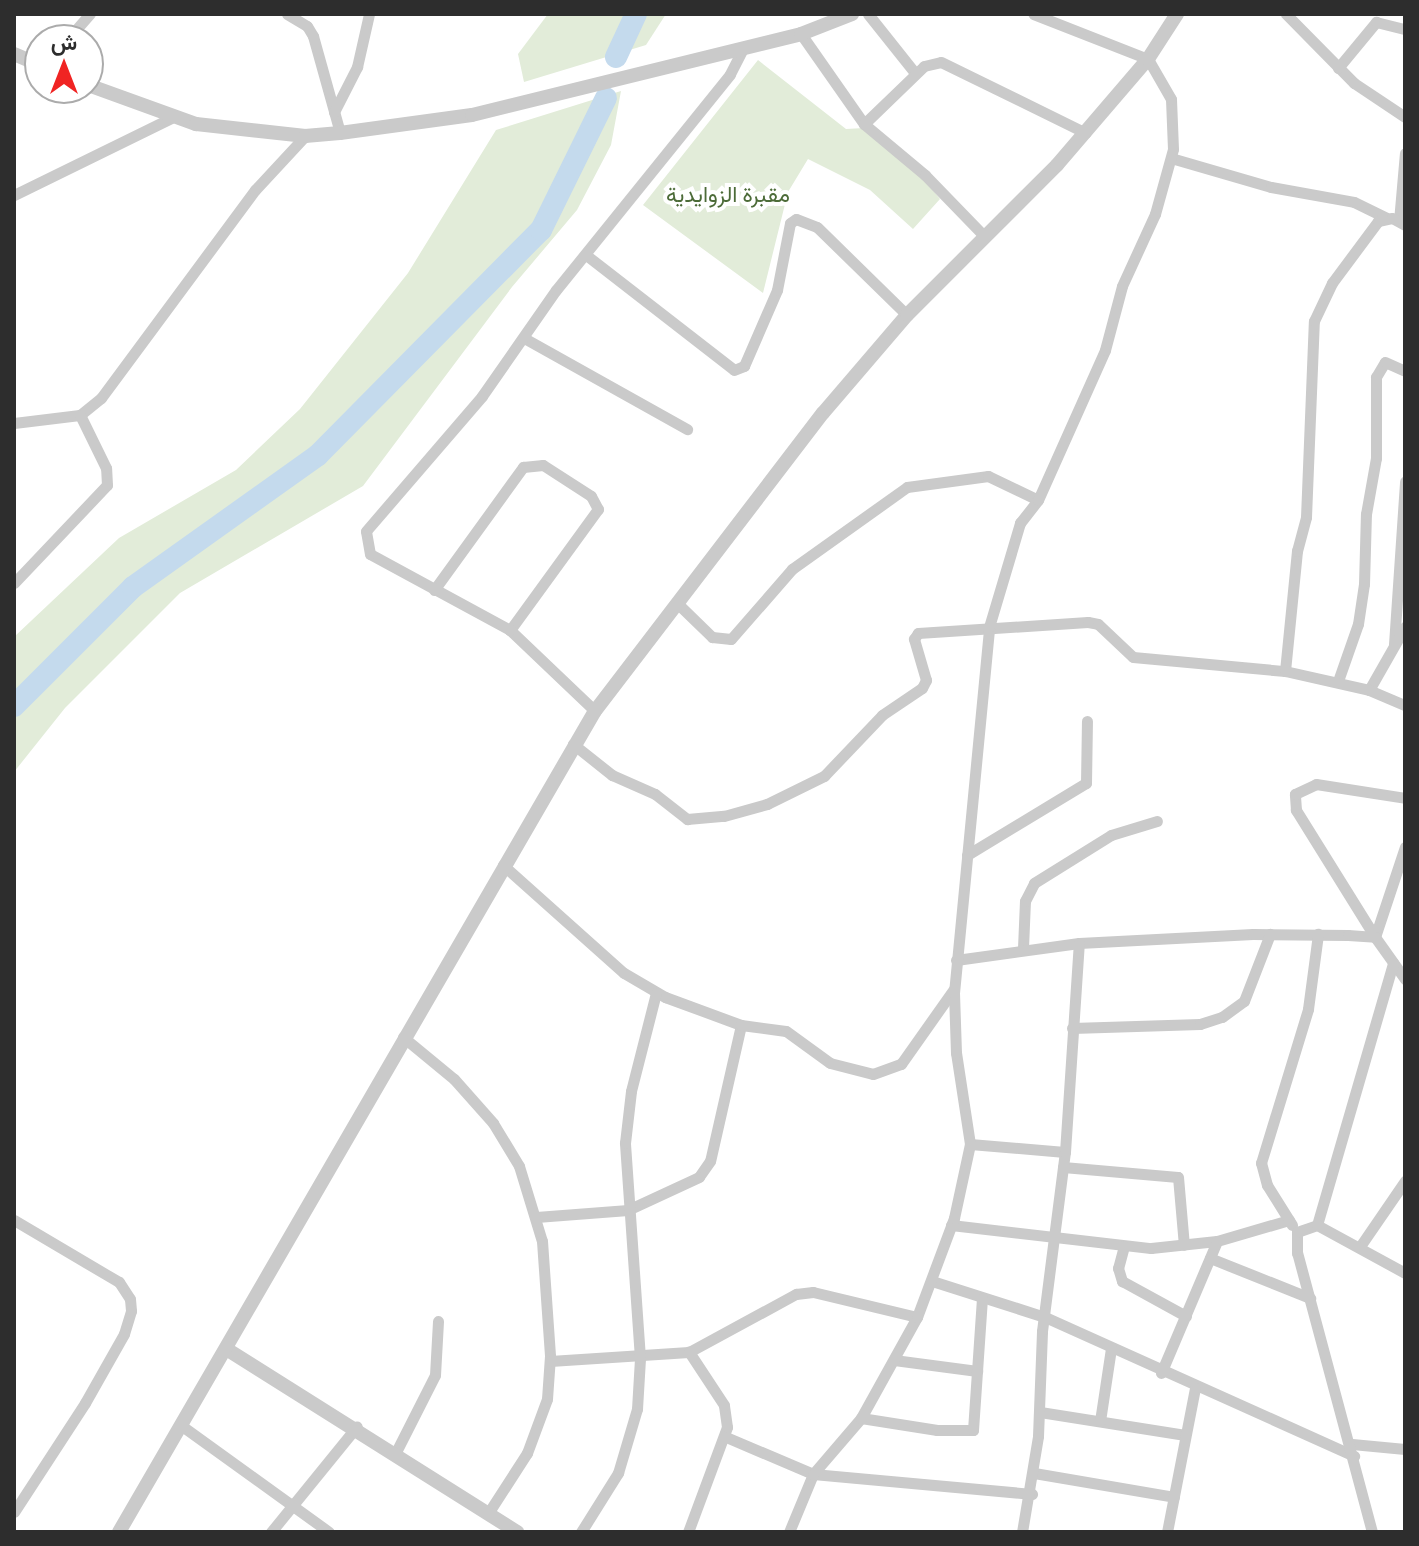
<!DOCTYPE html>
<html>
<head>
<meta charset="utf-8">
<style>
  body { margin:0 }
  #map { position:relative; width:1419px; height:1546px; overflow:hidden; background:#fff; font-family:"IBM Plex Sans",Vazirmatn,sans-serif }
  div>[style] { position:absolute }
  [style*='--x'] { left:calc(var(--x)*1px); top:calc(var(--y)*1px); width:calc(var(--w)*1px); rotate:calc(var(--a)*1deg) }
  .green>* { inset:0; background:#e2ecd9 }
  .river>* { height:22px; margin:-11px; padding:0 11px; transform-origin:11px; border-radius:11px; background:#c4daed }
  .minor>* { height:11px; margin:-5.5px; padding:0 5.5px; transform-origin:5.5px; border-radius:5.5px; background:#cacaca }
  .tertiary>* { height:14px; margin:-7px; padding:0 7px; transform-origin:7px; border-radius:7px; background:#cacaca }
  span { translate:-50% -50%; white-space:nowrap; text-align:center; line-height:1.15; -webkit-text-stroke:8px #fff; paint-order:stroke }
  .park-label { font-size:22px; color:#4c6b38 }
  .frame { position:absolute; inset:0; border:16px solid #2d2d2d; pointer-events:none }
  .north { position:absolute; left:24px; top:24px; width:80px; height:80px; box-sizing:border-box; background:#fff; border:2px solid #ababab; border-radius:50%; rotate:0deg; font-size:22px; font-weight:700; line-height:32px; text-align:center; color:#2d2d2d }
  .north::after { content:''; display:block; margin:auto; width:28px; height:36px; background:#f02423; clip-path:polygon(50% 0,100% 100%,50% 72%,0 100%) }
</style>
</head>
<body>
<div id="map">
  <div class="green">
    <div style="clip-path:polygon(548px 14px,666px 14px,646px 45px,524px 82px,518px 54px)"></div>
    <div style="clip-path:polygon(758px 60px,846px 129px,864px 128px,912px 165px,940px 199px,913px 229px,870px 190px,808px 159px,788px 192px,763px 293px,643px 205px)"></div>
    <div style="clip-path:polygon(621px 91px,611px 145px,577px 210px,512px 287px,363px 486px,180px 593px,65px 708px,14px 772px,14px 637px,119px 538px,236px 470px,300px 409px,408px 273px,496px 130px)"></div>
  </div>
  <div class="river">
    <div style="--x:616;--y:57;--w:47;--a:-65.1"></div>
    <div style="--x:14;--y:706;--w:168;--a:-45"></div>
    <div style="--x:133;--y:587;--w:227;--a:-35.5"></div>
    <div style="--x:318;--y:455;--w:317;--a:-45.3"></div>
    <div style="--x:541;--y:230;--w:147;--a:-63.8"></div>
  </div>
  <div class="minor">
    <div style="--x:287;--y:14;--w:23;--a:31"></div>
    <div style="--x:307;--y:26;--w:12;--a:59"></div>
    <div style="--x:313;--y:36;--w:101;--a:74.4"></div>
    <div style="--x:868;--y:14;--w:75;--a:51.5"></div>
    <div style="--x:1286;--y:14;--w:97;--a:45.4"></div>
    <div style="--x:1354;--y:83;--w:61;--a:33.7"></div>
    <div style="--x:801;--y:34;--w:110;--a:55"></div>
    <div style="--x:864;--y:124;--w:80;--a:39.9"></div>
    <div style="--x:925;--y:175;--w:86;--a:45.9"></div>
    <div style="--x:67;--y:40;--w:35;--a:-49"></div>
    <div style="--x:1338;--y:68;--w:60;--a:-50.4"></div>
    <div style="--x:1376;--y:22;--w:30;--a:14"></div>
    <div style="--x:334;--y:112;--w:51;--a:-62.9"></div>
    <div style="--x:357;--y:67;--w:54;--a:-77.2"></div>
    <div style="--x:864;--y:124;--w:83;--a:-44"></div>
    <div style="--x:924;--y:66;--w:17;--a:-13"></div>
    <div style="--x:941;--y:62;--w:161;--a:26.1"></div>
    <div style="--x:1171;--y:158;--w:104;--a:16.2"></div>
    <div style="--x:1271;--y:187;--w:84;--a:10.2"></div>
    <div style="--x:1354;--y:202;--w:37;--a:26"></div>
    <div style="--x:14;--y:195;--w:175;--a:-26.1"></div>
    <div style="--x:1399;--y:221;--w:68;--a:-85"></div>
    <div style="--x:586;--y:255;--w:187;--a:37.8"></div>
    <div style="--x:734;--y:370;--w:11;--a:-22"></div>
    <div style="--x:744;--y:366;--w:83;--a:-66.5"></div>
    <div style="--x:777;--y:290;--w:68;--a:-79"></div>
    <div style="--x:790;--y:223;--w:7;--a:-34"></div>
    <div style="--x:796;--y:219;--w:22;--a:21"></div>
    <div style="--x:817;--y:227;--w:126;--a:44.4"></div>
    <div style="--x:524;--y:338;--w:187;--a:29.2"></div>
    <div style="--x:14;--y:423;--w:66;--a:-6.9"></div>
    <div style="--x:80;--y:415;--w:27;--a:-39"></div>
    <div style="--x:101;--y:398;--w:259;--a:-53.5"></div>
    <div style="--x:255;--y:190;--w:74;--a:-47.2"></div>
    <div style="--x:14;--y:583;--w:135;--a:-46.5"></div>
    <div style="--x:107;--y:485;--w:17;--a:-93"></div>
    <div style="--x:106;--y:468;--w:59;--a:-116.1"></div>
    <div style="--x:434;--y:590;--w:152;--a:-54.1"></div>
    <div style="--x:523;--y:467;--w:20;--a:-6"></div>
    <div style="--x:543;--y:465;--w:57;--a:32.9"></div>
    <div style="--x:591;--y:496;--w:15;--a:62"></div>
    <div style="--x:598;--y:509;--w:150;--a:126"></div>
    <div style="--x:677;--y:603;--w:49;--a:44.2"></div>
    <div style="--x:712;--y:637;--w:19;--a:6"></div>
    <div style="--x:731;--y:639;--w:93;--a:-48.9"></div>
    <div style="--x:792;--y:569;--w:141;--a:-35.5"></div>
    <div style="--x:907;--y:487;--w:82;--a:-7.7"></div>
    <div style="--x:988;--y:476;--w:55;--a:25.6"></div>
    <div style="--x:1394;--y:644;--w:163;--a:-86.1"></div>
    <div style="--x:1285;--y:671;--w:121;--a:-84.3"></div>
    <div style="--x:1297;--y:551;--w:35;--a:-75"></div>
    <div style="--x:1306;--y:517;--w:196;--a:-87.7"></div>
    <div style="--x:1314;--y:321;--w:42;--a:-64.7"></div>
    <div style="--x:1332;--y:283;--w:77;--a:-53.4"></div>
    <div style="--x:1378;--y:221;--w:14;--a:-12"></div>
    <div style="--x:1392;--y:218;--w:15;--a:28"></div>
    <div style="--x:1338;--y:681;--w:60;--a:-70.7"></div>
    <div style="--x:1358;--y:624;--w:40;--a:-81.5"></div>
    <div style="--x:1364;--y:584;--w:70;--a:-88.4"></div>
    <div style="--x:1366;--y:514;--w:57;--a:-79.9"></div>
    <div style="--x:1376;--y:458;--w:81;--a:-90"></div>
    <div style="--x:1376;--y:377;--w:17;--a:-59"></div>
    <div style="--x:1385;--y:362;--w:22;--a:24"></div>
    <div style="--x:1369;--y:690;--w:73;--a:-60.3"></div>
    <div style="--x:595;--y:711;--w:117;--a:-136.4"></div>
    <div style="--x:510;--y:630;--w:159;--a:-151.5"></div>
    <div style="--x:370;--y:554;--w:23;--a:-100"></div>
    <div style="--x:366;--y:531;--w:178;--a:-49.3"></div>
    <div style="--x:482;--y:396;--w:129;--a:-55.1"></div>
    <div style="--x:556;--y:290;--w:277;--a:-51.1"></div>
    <div style="--x:730;--y:74;--w:29;--a:-63"></div>
    <div style="--x:573;--y:744;--w:50;--a:38.5"></div>
    <div style="--x:612;--y:775;--w:47;--a:23.8"></div>
    <div style="--x:655;--y:794;--w:41;--a:38"></div>
    <div style="--x:687;--y:819;--w:37;--a:-5"></div>
    <div style="--x:724;--y:816;--w:45;--a:-15.6"></div>
    <div style="--x:767;--y:804;--w:64;--a:-26.2"></div>
    <div style="--x:824;--y:776;--w:84;--a:-46.4"></div>
    <div style="--x:882;--y:715;--w:48;--a:-34"></div>
    <div style="--x:922;--y:688;--w:9;--a:-63"></div>
    <div style="--x:926;--y:680;--w:43;--a:-106.3"></div>
    <div style="--x:914;--y:639;--w:7;--a:-56"></div>
    <div style="--x:918;--y:633;--w:170;--a:-3.7"></div>
    <div style="--x:1088;--y:622;--w:10;--a:11"></div>
    <div style="--x:1098;--y:624;--w:48;--a:43.3"></div>
    <div style="--x:1133;--y:657;--w:153;--a:5.3"></div>
    <div style="--x:1285;--y:671;--w:86;--a:12.7"></div>
    <div style="--x:1369;--y:690;--w:39;--a:23"></div>
    <div style="--x:967;--y:855;--w:139;--a:-31.2"></div>
    <div style="--x:1086;--y:783;--w:62;--a:-89.1"></div>
    <div style="--x:503;--y:865;--w:162;--a:41.8"></div>
    <div style="--x:624;--y:973;--w:48;--a:30.3"></div>
    <div style="--x:665;--y:997;--w:81;--a:20.2"></div>
    <div style="--x:741;--y:1025;--w:139;--a:102.8"></div>
    <div style="--x:710;--y:1161;--w:19;--a:125"></div>
    <div style="--x:699;--y:1177;--w:78;--a:155.1"></div>
    <div style="--x:628;--y:1210;--w:92;--a:175.6"></div>
    <div style="--x:1375;--y:937;--w:150;--a:-121.9"></div>
    <div style="--x:1296;--y:810;--w:16;--a:-94"></div>
    <div style="--x:1295;--y:794;--w:23;--a:-25"></div>
    <div style="--x:1316;--y:784;--w:90;--a:8.9"></div>
    <div style="--x:1375;--y:937;--w:95;--a:-71.6"></div>
    <div style="--x:1023;--y:948;--w:47;--a:-87.6"></div>
    <div style="--x:1025;--y:901;--w:20;--a:-63"></div>
    <div style="--x:1034;--y:883;--w:91;--a:-31.9"></div>
    <div style="--x:1111;--y:835;--w:48;--a:-16.9"></div>
    <div style="--x:956;--y:960;--w:124;--a:-7.9"></div>
    <div style="--x:1079;--y:943;--w:174;--a:-3"></div>
    <div style="--x:1253;--y:934;--w:95;--a:0.6"></div>
    <div style="--x:1348;--y:935;--w:27;--a:4"></div>
    <div style="--x:1375;--y:937;--w:52;--a:54.5"></div>
    <div style="--x:741;--y:1025;--w:45;--a:7.6"></div>
    <div style="--x:786;--y:1031;--w:54;--a:36"></div>
    <div style="--x:830;--y:1063;--w:44;--a:14.3"></div>
    <div style="--x:873;--y:1074;--w:30;--a:-20"></div>
    <div style="--x:901;--y:1064;--w:92;--a:-54.8"></div>
    <div style="--x:1072;--y:1028;--w:128;--a:-1.8"></div>
    <div style="--x:1200;--y:1024;--w:23;--a:-18"></div>
    <div style="--x:1222;--y:1017;--w:27;--a:-36"></div>
    <div style="--x:1244;--y:1001;--w:72;--a:-68.8"></div>
    <div style="--x:403;--y:1037;--w:66;--a:39.5"></div>
    <div style="--x:454;--y:1079;--w:59;--a:48.4"></div>
    <div style="--x:493;--y:1123;--w:50;--a:58.8"></div>
    <div style="--x:519;--y:1166;--w:78;--a:73"></div>
    <div style="--x:542;--y:1241;--w:115;--a:86"></div>
    <div style="--x:550;--y:1356;--w:43;--a:94"></div>
    <div style="--x:547;--y:1399;--w:58;--a:110.3"></div>
    <div style="--x:527;--y:1453;--w:70;--a:122.8"></div>
    <div style="--x:970;--y:1144;--w:95;--a:4.8"></div>
    <div style="--x:1063;--y:1167;--w:115;--a:5"></div>
    <div style="--x:1178;--y:1177;--w:68;--a:85"></div>
    <div style="--x:14;--y:1220;--w:122;--a:30.6"></div>
    <div style="--x:119;--y:1282;--w:20;--a:57"></div>
    <div style="--x:130;--y:1299;--w:12;--a:85"></div>
    <div style="--x:131;--y:1311;--w:24;--a:107"></div>
    <div style="--x:124;--y:1334;--w:79;--a:119.5"></div>
    <div style="--x:85;--y:1403;--w:130;--a:123.1"></div>
    <div style="--x:951;--y:1225;--w:201;--a:6.6"></div>
    <div style="--x:1151;--y:1248;--w:66;--a:-6.1"></div>
    <div style="--x:1217;--y:1241;--w:75;--a:-16.3"></div>
    <div style="--x:1292;--y:1225;--w:47;--a:-122"></div>
    <div style="--x:1267;--y:1185;--w:23;--a:-105"></div>
    <div style="--x:1261;--y:1163;--w:161;--a:-73"></div>
    <div style="--x:1308;--y:1009;--w:76;--a:-82.4"></div>
    <div style="--x:1317;--y:1225;--w:273;--a:-73.8"></div>
    <div style="--x:1361;--y:1245;--w:78;--a:-55.5"></div>
    <div style="--x:1124;--y:1246;--w:23;--a:105"></div>
    <div style="--x:1118;--y:1268;--w:14;--a:73"></div>
    <div style="--x:1122;--y:1281;--w:73;--a:28.7"></div>
    <div style="--x:1210;--y:1258;--w:108;--a:21.8"></div>
    <div style="--x:932;--y:1281;--w:119;--a:17.7"></div>
    <div style="--x:1045;--y:1317;--w:339;--a:24.2"></div>
    <div style="--x:894;--y:1360;--w:84;--a:7.5"></div>
    <div style="--x:550;--y:1361;--w:139;--a:-3.7"></div>
    <div style="--x:689;--y:1352;--w:122;--a:-28.5"></div>
    <div style="--x:796;--y:1294;--w:17;--a:-7"></div>
    <div style="--x:813;--y:1292;--w:107;--a:13.5"></div>
    <div style="--x:1161;--y:1373;--w:143;--a:-67"></div>
    <div style="--x:1040;--y:1412;--w:147;--a:9"></div>
    <div style="--x:861;--y:1418;--w:77;--a:9"></div>
    <div style="--x:937;--y:1430;--w:36;--a:0"></div>
    <div style="--x:973;--y:1430;--w:132;--a:-86.1"></div>
    <div style="--x:1100;--y:1421;--w:74;--a:-81.4"></div>
    <div style="--x:182;--y:1426;--w:181;--a:35.8"></div>
    <div style="--x:726;--y:1437;--w:95;--a:23"></div>
    <div style="--x:813;--y:1474;--w:220;--a:5.2"></div>
    <div style="--x:1352;--y:1444;--w:53;--a:5.4"></div>
    <div style="--x:396;--y:1452;--w:86;--a:-63.1"></div>
    <div style="--x:435;--y:1375;--w:54;--a:-86.8"></div>
    <div style="--x:1034;--y:1473;--w:142;--a:9.7"></div>
    <div style="--x:271;--y:1532;--w:136;--a:-50.9"></div>
    <div style="--x:581;--y:1532;--w:70;--a:-57.9"></div>
    <div style="--x:618;--y:1473;--w:67;--a:-73.5"></div>
    <div style="--x:637;--y:1409;--w:51;--a:-86.6"></div>
    <div style="--x:640;--y:1358;--w:216;--a:-94"></div>
    <div style="--x:625;--y:1143;--w:52;--a:-83.4"></div>
    <div style="--x:631;--y:1091;--w:101;--a:-75.7"></div>
    <div style="--x:688;--y:1532;--w:112;--a:-69.6"></div>
    <div style="--x:727;--y:1427;--w:22;--a:-98"></div>
    <div style="--x:724;--y:1405;--w:64;--a:-123.4"></div>
    <div style="--x:789;--y:1532;--w:63;--a:-67.5"></div>
    <div style="--x:813;--y:1474;--w:74;--a:-49.4"></div>
    <div style="--x:861;--y:1418;--w:115;--a:-61"></div>
    <div style="--x:917;--y:1317;--w:106;--a:-69.5"></div>
    <div style="--x:954;--y:1218;--w:76;--a:-77.8"></div>
    <div style="--x:970;--y:1144;--w:92;--a:-98.7"></div>
    <div style="--x:956;--y:1053;--w:60;--a:-91.9"></div>
    <div style="--x:954;--y:993;--w:368;--a:-84.5"></div>
    <div style="--x:989;--y:627;--w:109;--a:-73.4"></div>
    <div style="--x:1020;--y:523;--w:29;--a:-52"></div>
    <div style="--x:1038;--y:500;--w:164;--a:-65.9"></div>
    <div style="--x:1105;--y:350;--w:66;--a:-75.1"></div>
    <div style="--x:1122;--y:286;--w:79;--a:-65.4"></div>
    <div style="--x:1155;--y:214;--w:67;--a:-74.5"></div>
    <div style="--x:1173;--y:149;--w:50;--a:-92.3"></div>
    <div style="--x:1171;--y:99;--w:46;--a:-119.9"></div>
    <div style="--x:1148;--y:59;--w:123;--a:-158.6"></div>
    <div style="--x:1022;--y:1532;--w:97;--a:-80.5"></div>
    <div style="--x:1038;--y:1436;--w:105;--a:-87.8"></div>
    <div style="--x:1042;--y:1331;--w:180;--a:-82.7"></div>
    <div style="--x:1065;--y:1152;--w:209;--a:-86.2"></div>
    <div style="--x:1167;--y:1532;--w:147;--a:-79"></div>
    <div style="--x:1372;--y:1532;--w:289;--a:-105"></div>
    <div style="--x:1297;--y:1253;--w:21;--a:-90"></div>
    <div style="--x:1297;--y:1232;--w:21;--a:-19"></div>
    <div style="--x:1317;--y:1225;--w:100;--a:28.6"></div>
  </div>
  <div class="tertiary">
    <div style="--x:14;--y:54;--w:28;--a:23"></div>
    <div style="--x:88;--y:85;--w:115;--a:19.9"></div>
    <div style="--x:196;--y:124;--w:110;--a:6.3"></div>
    <div style="--x:305;--y:136;--w:35;--a:-5"></div>
    <div style="--x:340;--y:133;--w:133;--a:-7.8"></div>
    <div style="--x:472;--y:115;--w:339;--a:-13.8"></div>
    <div style="--x:801;--y:34;--w:55;--a:-21.4"></div>
    <div style="--x:228;--y:1350;--w:342;--a:32.2"></div>
    <div style="--x:119;--y:1532;--w:949;--a:-59.9"></div>
    <div style="--x:595;--y:711;--w:375;--a:-52.6"></div>
    <div style="--x:823;--y:413;--w:129;--a:-49.4"></div>
    <div style="--x:907;--y:315;--w:212;--a:-45"></div>
    <div style="--x:1057;--y:165;--w:140;--a:-49.4"></div>
    <div style="--x:1148;--y:59;--w:54;--a:-57.2"></div>
  </div>
  <div class="park-label">
    <span style="left:728px;top:194px">مقبرة الزوايدية</span>
  </div>
  <div class="frame"></div>
  <div class="north">ش</div>
</div>
</body>
</html>
